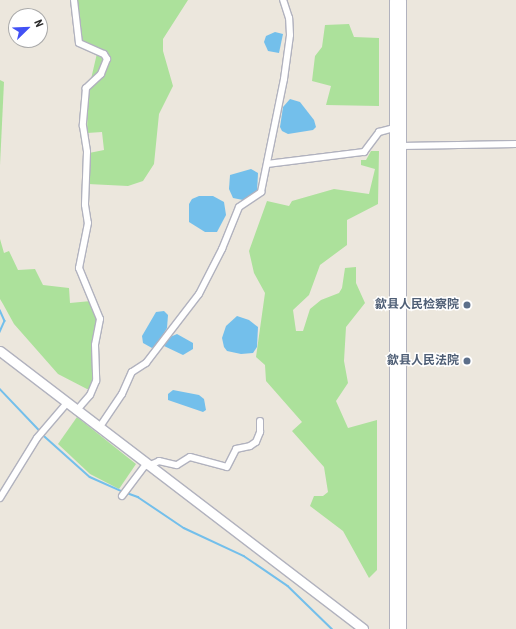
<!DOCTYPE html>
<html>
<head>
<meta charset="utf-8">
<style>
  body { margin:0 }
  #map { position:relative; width:516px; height:629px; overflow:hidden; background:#ece7dd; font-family:"Roboto Condensed","Noto Sans SC",sans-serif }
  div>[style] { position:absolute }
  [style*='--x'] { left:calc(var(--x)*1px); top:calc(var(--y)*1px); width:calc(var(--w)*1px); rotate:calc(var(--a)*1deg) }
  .green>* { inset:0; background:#ace19b }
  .water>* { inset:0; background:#73bfeb }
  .stream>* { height:1.5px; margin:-0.75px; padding:0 0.75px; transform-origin:0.75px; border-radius:0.75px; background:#73bfeb }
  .roads { filter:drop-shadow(1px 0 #b1b2be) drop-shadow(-1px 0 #b1b2be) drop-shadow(0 1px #b1b2be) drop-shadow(0 -1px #b1b2be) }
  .street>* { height:6px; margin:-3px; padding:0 3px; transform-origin:3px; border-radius:3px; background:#fff }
  .secondary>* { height:9px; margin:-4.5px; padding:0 4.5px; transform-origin:4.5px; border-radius:4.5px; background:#fff }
  .dots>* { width:11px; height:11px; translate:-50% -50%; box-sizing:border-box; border:2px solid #fff; border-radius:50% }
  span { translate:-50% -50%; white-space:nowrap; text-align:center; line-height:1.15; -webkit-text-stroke:3px #fff; paint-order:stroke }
  .service-label { font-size:12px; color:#4e5e75; font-weight:700 }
  .right { translate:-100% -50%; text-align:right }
  .north { position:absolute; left:8px; top:8px; width:40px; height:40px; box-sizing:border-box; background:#fff; border:1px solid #aaa; border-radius:50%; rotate:67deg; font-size:11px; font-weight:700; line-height:16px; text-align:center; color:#2b2b2b }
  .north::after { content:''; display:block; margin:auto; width:14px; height:18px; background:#4251f5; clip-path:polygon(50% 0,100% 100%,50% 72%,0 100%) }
</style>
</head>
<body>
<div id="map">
  <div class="green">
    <div style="clip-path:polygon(77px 0,188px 0,163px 39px,163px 51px,173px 86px,159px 114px,154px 164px,143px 181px,128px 186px,88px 184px,89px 153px,104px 150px,102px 132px,87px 133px,88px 92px,98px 49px,80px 40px)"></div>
    <div style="clip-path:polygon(349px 24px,354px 37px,379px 38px,379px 106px,326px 105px,331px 86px,312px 81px,315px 56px,322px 47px,325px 25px)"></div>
    <div style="clip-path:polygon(0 80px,4px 82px,0 165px)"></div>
    <div style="clip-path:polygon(371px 151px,379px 151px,378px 204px,347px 220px,347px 245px,320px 265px,309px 295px,293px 310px,296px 331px,303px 331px,310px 309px,321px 300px,339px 293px,342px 288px,345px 268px,356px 267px,356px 283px,365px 303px,346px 327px,344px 361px,348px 383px,336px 401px,348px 428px,377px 420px,377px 570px,369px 578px,343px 531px,310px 506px,314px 496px,323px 496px,328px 492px,324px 467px,292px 431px,302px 422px,266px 381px,265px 365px,256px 357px,265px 293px,254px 273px,249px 251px,267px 201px,289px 206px,292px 201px,334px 189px,369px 194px,375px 169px,361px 165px,361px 160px,366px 160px)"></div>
    <div style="clip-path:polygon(0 239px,4px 253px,9px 251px,18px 270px,35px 269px,43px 285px,69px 288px,70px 303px,91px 301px,98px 321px,95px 376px,92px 389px,87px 389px,58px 374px,14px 324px,3px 304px,0 299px)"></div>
    <div style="clip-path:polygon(77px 417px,136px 464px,119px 489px,90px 474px,58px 444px)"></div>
  </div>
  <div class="water">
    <div style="clip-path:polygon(275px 32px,283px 34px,279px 53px,268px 51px,264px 42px,266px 36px)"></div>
    <div style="clip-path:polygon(290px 99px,300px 102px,314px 120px,316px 127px,313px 130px,288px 134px,282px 131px,280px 127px,283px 107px)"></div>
    <div style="clip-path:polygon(251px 169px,258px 173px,257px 193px,243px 200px,233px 198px,229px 189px,230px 175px)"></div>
    <div style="clip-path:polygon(199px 196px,213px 196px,224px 202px,226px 215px,217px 232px,205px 232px,189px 222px,189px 204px,192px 199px)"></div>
    <div style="clip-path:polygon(164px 311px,168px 315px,167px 328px,156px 346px,152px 348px,143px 343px,142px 336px,156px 312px)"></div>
    <div style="clip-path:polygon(237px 316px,249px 320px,258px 327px,257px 347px,253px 353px,241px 354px,227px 351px,224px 347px,222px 338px,226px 326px)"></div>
    <div style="clip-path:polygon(177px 334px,193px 343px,193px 349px,183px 355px,164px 346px,170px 337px)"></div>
    <div style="clip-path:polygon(173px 390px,199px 395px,204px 399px,206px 410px,203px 412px,168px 400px,168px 394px)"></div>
  </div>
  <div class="stream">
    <div style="--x:0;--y:310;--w:12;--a:66"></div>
    <div style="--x:5;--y:321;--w:12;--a:114"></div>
    <div style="--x:0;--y:389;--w:58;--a:46.4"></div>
    <div style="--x:42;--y:434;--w:64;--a:41.9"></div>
    <div style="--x:90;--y:477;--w:36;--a:24"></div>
    <div style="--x:127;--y:493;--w:12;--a:20"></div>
    <div style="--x:138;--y:497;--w:55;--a:34"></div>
    <div style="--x:184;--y:528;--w:66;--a:25"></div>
    <div style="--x:244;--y:556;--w:53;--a:34.3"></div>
    <div style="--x:288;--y:586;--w:62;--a:44.3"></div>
  </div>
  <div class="roads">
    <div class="street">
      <div style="--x:74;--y:0;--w:43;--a:83.4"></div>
      <div style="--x:79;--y:43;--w:27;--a:24"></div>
      <div style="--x:104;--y:54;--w:6;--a:59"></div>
      <div style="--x:107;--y:59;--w:16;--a:112"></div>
      <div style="--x:101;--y:74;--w:21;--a:137"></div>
      <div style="--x:86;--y:88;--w:38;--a:95"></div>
      <div style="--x:83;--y:126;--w:26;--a:81"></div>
      <div style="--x:87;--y:152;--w:53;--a:92.2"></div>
      <div style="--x:85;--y:205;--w:18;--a:81"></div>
      <div style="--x:88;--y:223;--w:46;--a:101.3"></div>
      <div style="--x:79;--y:268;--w:55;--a:67.6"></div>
      <div style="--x:100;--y:319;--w:26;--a:101"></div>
      <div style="--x:95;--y:345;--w:36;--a:88"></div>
      <div style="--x:96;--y:381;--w:15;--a:113"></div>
      <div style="--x:90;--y:395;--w:21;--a:131"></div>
      <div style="--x:401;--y:146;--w:115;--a:-1"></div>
      <div style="--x:267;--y:164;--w:98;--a:-7.1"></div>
      <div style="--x:364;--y:152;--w:25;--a:-53"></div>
      <div style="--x:379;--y:132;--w:16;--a:-15"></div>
      <div style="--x:99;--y:428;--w:41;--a:-55.9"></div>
      <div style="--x:122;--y:394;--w:24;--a:-66"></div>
      <div style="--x:132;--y:372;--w:17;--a:-33"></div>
      <div style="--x:146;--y:363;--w:87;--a:-52.5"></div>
      <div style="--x:199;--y:294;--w:51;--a:-62.9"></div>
      <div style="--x:222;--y:249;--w:45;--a:-68"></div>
      <div style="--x:239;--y:207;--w:27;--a:-34"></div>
      <div style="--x:261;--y:192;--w:115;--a:-78.5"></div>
      <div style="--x:284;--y:79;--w:44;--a:-82.2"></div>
      <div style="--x:290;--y:35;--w:17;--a:-93"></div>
      <div style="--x:289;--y:18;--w:19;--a:-108"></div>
      <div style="--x:148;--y:466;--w:12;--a:-24"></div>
      <div style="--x:159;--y:461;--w:18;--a:13"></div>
      <div style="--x:177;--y:465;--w:15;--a:-32"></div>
      <div style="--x:190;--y:457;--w:38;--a:15"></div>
      <div style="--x:227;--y:467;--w:20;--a:-63"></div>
      <div style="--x:236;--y:449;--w:14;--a:-12"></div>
      <div style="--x:250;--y:446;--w:7;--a:-34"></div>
      <div style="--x:256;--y:442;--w:11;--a:-68"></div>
      <div style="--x:260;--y:432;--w:11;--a:-90"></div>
      <div style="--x:122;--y:496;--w:40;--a:-53"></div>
      <div style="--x:0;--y:498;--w:70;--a:-58.3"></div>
      <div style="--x:37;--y:438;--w:46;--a:-49.4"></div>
    </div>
    <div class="secondary">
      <div style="--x:401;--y:0;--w:629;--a:90"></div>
      <div style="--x:0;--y:351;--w:457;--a:37.4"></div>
      <div style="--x:394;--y:629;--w:629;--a:-90"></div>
    </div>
  </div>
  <div class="dots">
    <div style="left:467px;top:305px;background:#5c6f8a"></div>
    <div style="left:467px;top:361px;background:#5c6f8a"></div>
  </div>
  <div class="service-label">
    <span class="right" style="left:459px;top:305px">歙县人民检察院</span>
    <span class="right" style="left:459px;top:361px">歙县人民法院</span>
  </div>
  <div class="north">N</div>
</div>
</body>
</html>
